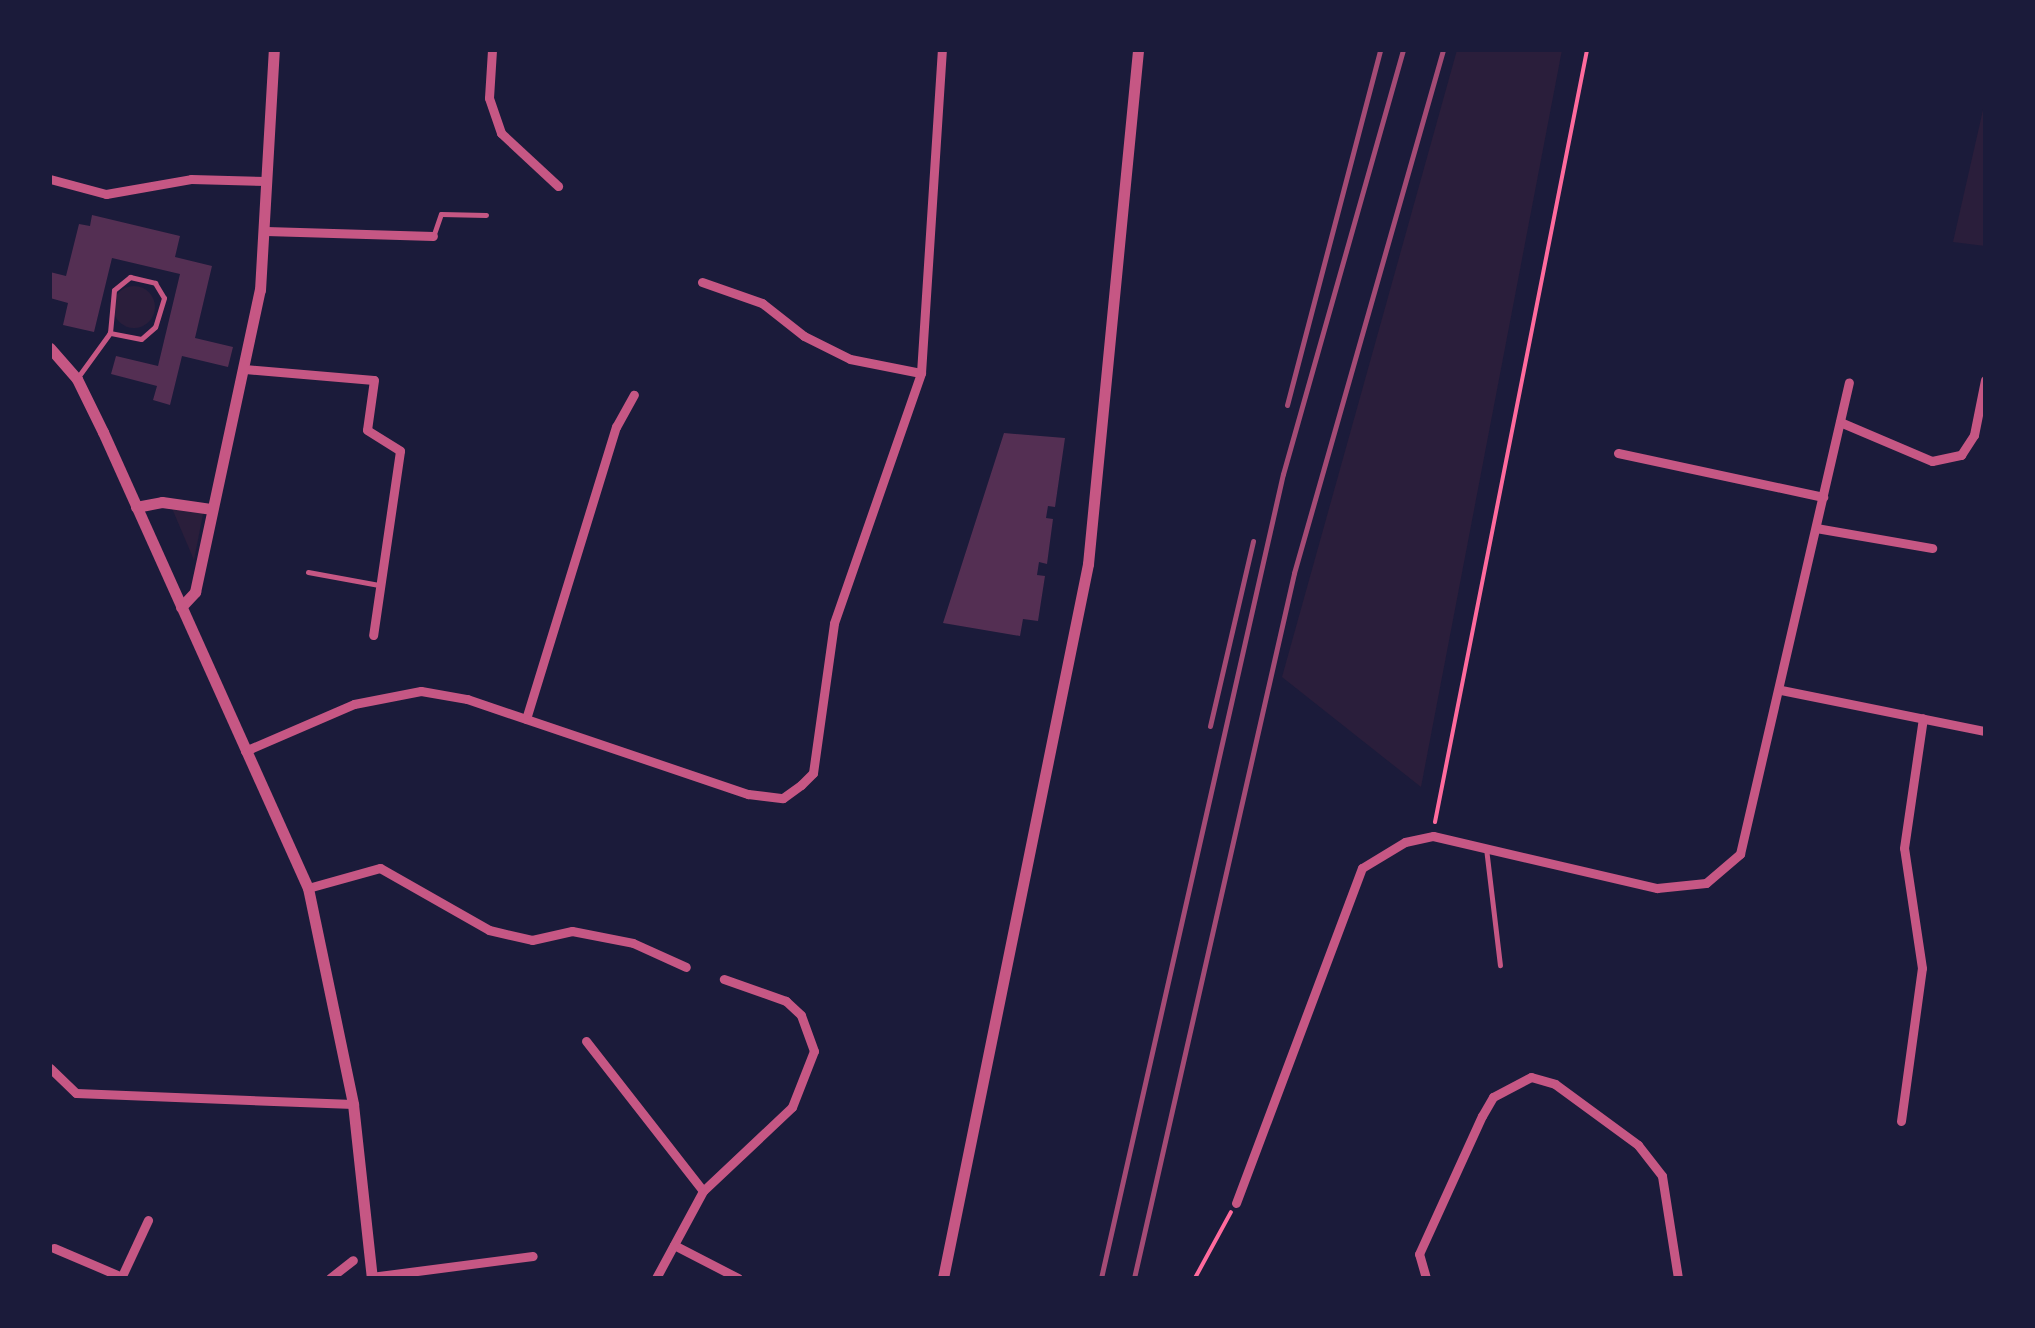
<!DOCTYPE html>
<html>
<head>
<meta charset="utf-8">
<style>
  body { margin:0 }
  #map { position:relative; width:2035px; height:1328px; overflow:hidden; background:#1b1b3a; font-family:"Exo 2",sans-serif }
  div>[style] { position:absolute }
  [style*='--x'] { left:calc(var(--x)*1px); top:calc(var(--y)*1px); width:calc(var(--w)*1px); rotate:calc(var(--a)*1deg) }
  .green>* { inset:0; background:#2a1e3b }
  .round { border-radius:50% }
  .building>* { inset:0; background:#542f53 }
  .path>* { height:4px; margin:-2px; padding:0 2px; transform-origin:2px; border-radius:2px; background:#ff6b9d }
  .service>* { height:5px; margin:-2.5px; padding:0 2.5px; transform-origin:2.5px; border-radius:2.5px; background:#c65784 }
  .minor>* { height:9px; margin:-4.5px; padding:0 4.5px; transform-origin:4.5px; border-radius:4.5px; background:#c65784 }
  .tertiary>* { height:11px; margin:-5.5px; padding:0 5.5px; transform-origin:5.5px; border-radius:5.5px; background:#c65784 }
  .rail>* { height:5px; margin:-2.5px; padding:0 2.5px; transform-origin:2.5px; border-radius:2.5px; background:#a44b75 }
  span { translate:-50% -50%; white-space:nowrap; text-align:center; line-height:1.15; -webkit-text-stroke:10px #1b1b3a; paint-order:stroke }
  .frame { position:absolute; inset:0; border:52px solid #1b1b3a; pointer-events:none }
</style>
</head>
<body>
<div id="map">
  <div class="green">
    <div style="clip-path:polygon(1457px 50px,1562px 50px,1421px 787px,1282px 677px)"></div>
    <div style="clip-path:polygon(1985px 101px,1985px 246px,1953px 242px)"></div>
    <div class="round" style="left:113px;top:286px;width:42px;height:42px"></div>
    <div style="clip-path:polygon(171px 506px,204px 509px,194px 560px)"></div>
  </div>
  <div class="building">
    <div style="clip-path:polygon(92px 215px,180px 236px,175px 257px,212px 266px,195px 338px,233px 347px,228px 367px,182px 356px,170px 405px,153px 400px,157px 386px,111px 374px,116px 356px,158px 366px,180px 274px,112px 258px,94px 332px,63px 325px,68px 303px,50px 298px,50px 272px,66px 276px,79px 224px,90px 226px)"></div>
    <div style="clip-path:polygon(1004px 433px,1065px 438px,1055px 507px,1048px 506px,1046px 518px,1053px 519px,1047px 564px,1039px 562px,1037px 575px,1045px 576px,1038px 621px,1023px 619px,1020px 636px,943px 623px)"></div>
  </div>
  <div class="path">
    <div style="--x:1435;--y:822;--w:787;--a:-78.86"></div>
    <div style="--x:1195;--y:1278;--w:75;--a:-61.4"></div>
  </div>
  <div class="service">
    <div style="--x:434;--y:234;--w:21;--a:-71"></div>
    <div style="--x:441;--y:214;--w:45;--a:1.3"></div>
    <div style="--x:78;--y:377;--w:54;--a:-54"></div>
    <div style="--x:110;--y:333;--w:43;--a:-84.7"></div>
    <div style="--x:114;--y:290;--w:21;--a:-39"></div>
    <div style="--x:130;--y:277;--w:26;--a:13"></div>
    <div style="--x:155;--y:283;--w:17;--a:59"></div>
    <div style="--x:164;--y:298;--w:30;--a:107"></div>
    <div style="--x:155;--y:327;--w:18;--a:139"></div>
    <div style="--x:141;--y:339;--w:32;--a:-169"></div>
    <div style="--x:308;--y:572;--w:72;--a:10.4"></div>
    <div style="--x:1486;--y:848;--w:118;--a:83.2"></div>
  </div>
  <div class="minor">
    <div style="--x:492;--y:50;--w:48;--a:93.6"></div>
    <div style="--x:489;--y:98;--w:37;--a:71"></div>
    <div style="--x:501;--y:133;--w:78;--a:42.9"></div>
    <div style="--x:50;--y:179;--w:58;--a:15"></div>
    <div style="--x:106;--y:194;--w:86;--a:-10"></div>
    <div style="--x:191;--y:179;--w:76;--a:1.5"></div>
    <div style="--x:266;--y:231;--w:167;--a:1.7"></div>
    <div style="--x:702;--y:282;--w:64;--a:19.3"></div>
    <div style="--x:762;--y:303;--w:53;--a:38.2"></div>
    <div style="--x:804;--y:336;--w:51;--a:26.6"></div>
    <div style="--x:850;--y:359;--w:72;--a:11.2"></div>
    <div style="--x:245;--y:369;--w:129;--a:4.9"></div>
    <div style="--x:374;--y:380;--w:50;--a:98"></div>
    <div style="--x:367;--y:430;--w:39;--a:32"></div>
    <div style="--x:400;--y:451;--w:186;--a:98.3"></div>
    <div style="--x:1840;--y:422;--w:100;--a:23"></div>
    <div style="--x:1932;--y:461;--w:30;--a:-12"></div>
    <div style="--x:1961;--y:455;--w:24;--a:-57"></div>
    <div style="--x:1974;--y:435;--w:56;--a:-78.7"></div>
    <div style="--x:1618;--y:453;--w:210;--a:12.1"></div>
    <div style="--x:1816;--y:528;--w:118;--a:9.8"></div>
    <div style="--x:1781;--y:690;--w:208;--a:11.4"></div>
    <div style="--x:526;--y:719;--w:306;--a:-72.9"></div>
    <div style="--x:616;--y:427;--w:37;--a:-61"></div>
    <div style="--x:245;--y:751;--w:119;--a:-23.3"></div>
    <div style="--x:354;--y:704;--w:68;--a:-11"></div>
    <div style="--x:421;--y:691;--w:47;--a:9.9"></div>
    <div style="--x:467;--y:699;--w:297;--a:18.7"></div>
    <div style="--x:748;--y:794;--w:35;--a:7"></div>
    <div style="--x:783;--y:798;--w:22;--a:-36"></div>
    <div style="--x:801;--y:785;--w:17;--a:-45"></div>
    <div style="--x:813;--y:773;--w:151;--a:-82"></div>
    <div style="--x:834;--y:623;--w:265;--a:-70.8"></div>
    <div style="--x:921;--y:373;--w:324;--a:-86.3"></div>
    <div style="--x:308;--y:888;--w:75;--a:-15.5"></div>
    <div style="--x:380;--y:868;--w:125;--a:29.6"></div>
    <div style="--x:489;--y:930;--w:44;--a:13.1"></div>
    <div style="--x:532;--y:940;--w:41;--a:-12.7"></div>
    <div style="--x:572;--y:931;--w:62;--a:11.1"></div>
    <div style="--x:633;--y:943;--w:58;--a:24.4"></div>
    <div style="--x:586;--y:1041;--w:190;--a:52"></div>
    <div style="--x:50;--y:1068;--w:36;--a:44"></div>
    <div style="--x:76;--y:1093;--w:277;--a:2.3"></div>
    <div style="--x:1901;--y:1121;--w:154;--a:-82.2"></div>
    <div style="--x:1922;--y:968;--w:121;--a:-98.5"></div>
    <div style="--x:1904;--y:848;--w:131;--a:-81.7"></div>
    <div style="--x:1236;--y:1203;--w:358;--a:-69.4"></div>
    <div style="--x:1362;--y:868;--w:50;--a:-31.2"></div>
    <div style="--x:1405;--y:842;--w:29;--a:-12"></div>
    <div style="--x:1433;--y:836;--w:230;--a:13.1"></div>
    <div style="--x:1657;--y:888;--w:49;--a:-5.8"></div>
    <div style="--x:1706;--y:883;--w:45;--a:-40.5"></div>
    <div style="--x:1740;--y:854;--w:484;--a:-77"></div>
    <div style="--x:674;--y:1245;--w:72;--a:27.3"></div>
    <div style="--x:54;--y:1248;--w:74;--a:23.1"></div>
    <div style="--x:371;--y:1277;--w:163;--a:-7.4"></div>
    <div style="--x:121;--y:1278;--w:64;--a:-65"></div>
    <div style="--x:330;--y:1278;--w:29;--a:-38"></div>
    <div style="--x:656;--y:1278;--w:99;--a:-61.6"></div>
    <div style="--x:703;--y:1191;--w:122;--a:-43.3"></div>
    <div style="--x:792;--y:1107;--w:60;--a:-68.6"></div>
    <div style="--x:814;--y:1051;--w:38;--a:-110"></div>
    <div style="--x:801;--y:1015;--w:21;--a:-137"></div>
    <div style="--x:786;--y:1001;--w:66;--a:-160.5"></div>
    <div style="--x:1426;--y:1278;--w:25;--a:-106"></div>
    <div style="--x:1419;--y:1254;--w:152;--a:-65.5"></div>
    <div style="--x:1482;--y:1116;--w:22;--a:-60"></div>
    <div style="--x:1493;--y:1097;--w:43;--a:-27.8"></div>
    <div style="--x:1531;--y:1077;--w:25;--a:16"></div>
    <div style="--x:1555;--y:1084;--w:103;--a:36.3"></div>
    <div style="--x:1638;--y:1145;--w:39;--a:52"></div>
    <div style="--x:1662;--y:1176;--w:103;--a:81.1"></div>
  </div>
  <div class="tertiary">
    <div style="--x:50;--y:348;--w:41;--a:48.9"></div>
    <div style="--x:77;--y:379;--w:59;--a:63.9"></div>
    <div style="--x:103;--y:432;--w:500;--a:65.8"></div>
    <div style="--x:308;--y:888;--w:221;--a:78.2"></div>
    <div style="--x:353;--y:1104;--w:175;--a:83.8"></div>
    <div style="--x:136;--y:507;--w:26;--a:-11"></div>
    <div style="--x:162;--y:502;--w:49;--a:8.1"></div>
    <div style="--x:181;--y:607;--w:21;--a:-47"></div>
    <div style="--x:195;--y:592;--w:309;--a:-77.9"></div>
    <div style="--x:260;--y:290;--w:240;--a:-86.7"></div>
    <div style="--x:943;--y:1278;--w:729;--a:-78.52"></div>
    <div style="--x:1088;--y:564;--w:516;--a:-84.44"></div>
  </div>
  <div class="rail">
    <div style="--x:1287;--y:405;--w:367;--a:-75.3"></div>
    <div style="--x:1210;--y:726;--w:190;--a:-76.9"></div>
    <div style="--x:1101;--y:1278;--w:824;--a:-77.25"></div>
    <div style="--x:1283;--y:474;--w:441;--a:-74.2"></div>
    <div style="--x:1134;--y:1278;--w:723;--a:-77.21"></div>
    <div style="--x:1294;--y:573;--w:544;--a:-74.1"></div>
  </div>
  <div class="frame"></div>
</div>
</body>
</html>
